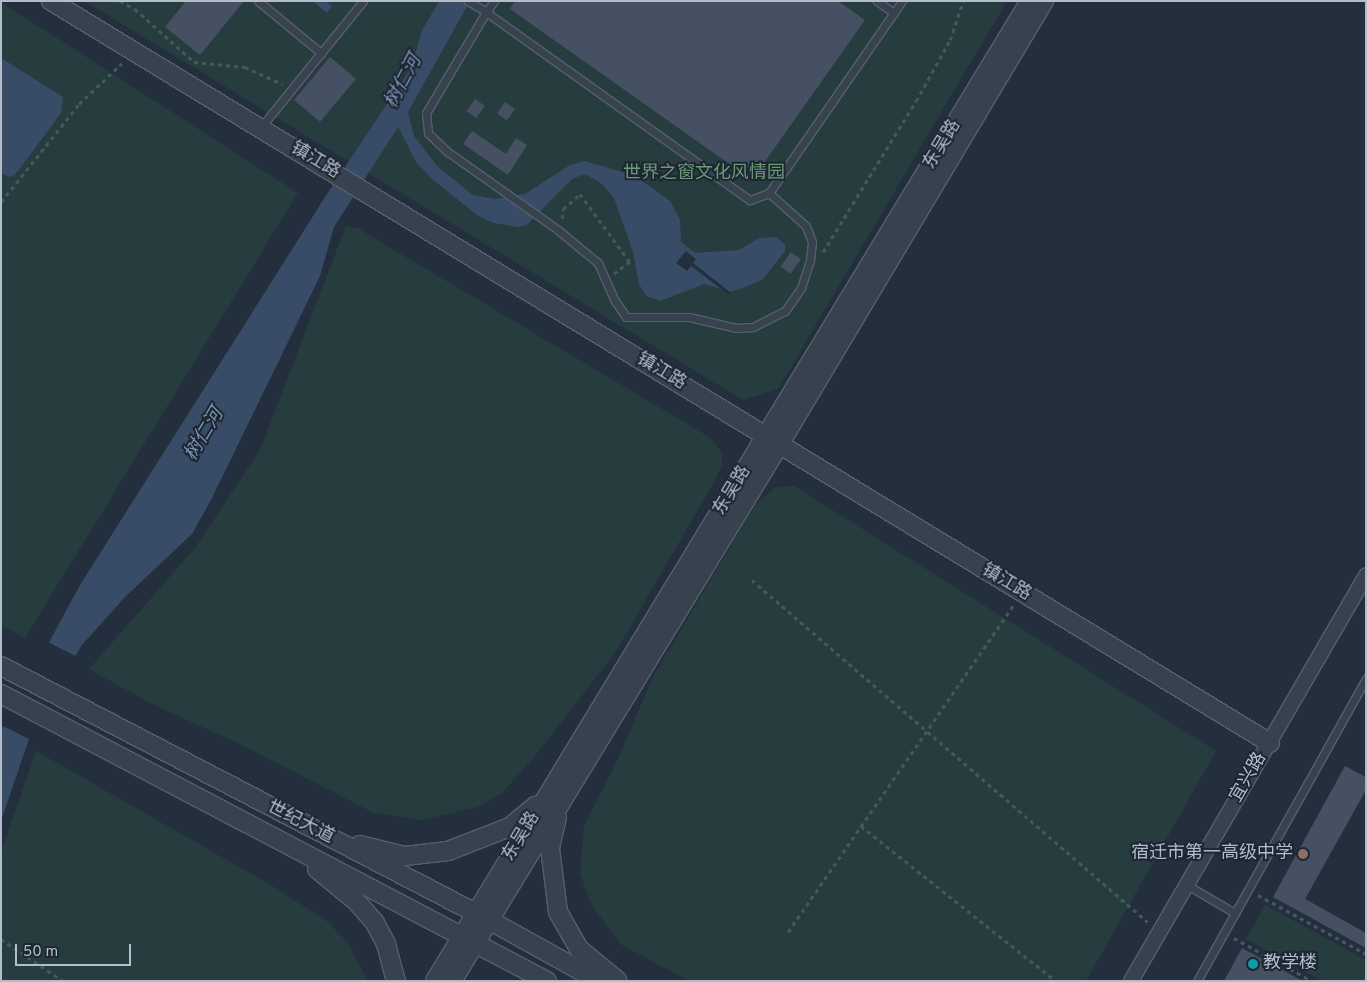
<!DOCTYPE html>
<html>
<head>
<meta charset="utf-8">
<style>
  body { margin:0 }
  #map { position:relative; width:1367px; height:982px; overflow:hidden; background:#242f3e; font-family:Overpass,"Noto Sans SC",sans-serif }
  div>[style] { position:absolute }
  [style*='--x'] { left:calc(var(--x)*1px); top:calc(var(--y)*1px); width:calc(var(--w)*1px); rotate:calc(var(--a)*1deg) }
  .green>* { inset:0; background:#263c3f }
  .water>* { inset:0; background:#394c67 }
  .pier>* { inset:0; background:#242f3e; transform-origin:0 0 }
  .building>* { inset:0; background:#455162; transform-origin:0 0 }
  .path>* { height:2.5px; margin-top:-1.25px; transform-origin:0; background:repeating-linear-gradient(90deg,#44595c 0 4px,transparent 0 8px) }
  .roads { filter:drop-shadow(1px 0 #565f6c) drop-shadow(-1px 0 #565f6c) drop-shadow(0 1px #565f6c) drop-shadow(0 -1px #565f6c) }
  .service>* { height:7px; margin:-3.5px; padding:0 3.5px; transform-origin:3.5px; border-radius:3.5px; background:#38414e }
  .minor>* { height:14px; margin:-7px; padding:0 7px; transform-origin:7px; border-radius:7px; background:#38414e }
  .tertiary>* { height:18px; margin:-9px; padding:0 9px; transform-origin:9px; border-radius:9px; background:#38414e }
  .dots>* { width:14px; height:14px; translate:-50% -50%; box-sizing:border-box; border:2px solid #1d2633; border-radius:50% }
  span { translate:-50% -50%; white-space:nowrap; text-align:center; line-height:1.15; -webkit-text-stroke:4px #1d2633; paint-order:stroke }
  .street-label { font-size:18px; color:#b4bcc9 }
  .park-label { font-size:18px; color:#6b9a76 }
  .poi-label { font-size:18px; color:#b4bcc9 }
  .right { translate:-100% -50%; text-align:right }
  .left { translate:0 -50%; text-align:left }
  .water-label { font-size:19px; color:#7c92b1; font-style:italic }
  .frame { position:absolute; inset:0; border:2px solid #b4bcc9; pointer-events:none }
  .scale { position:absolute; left:15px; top:944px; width:116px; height:22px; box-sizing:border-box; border:2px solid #b4bcc9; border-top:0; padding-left:6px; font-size:15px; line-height:18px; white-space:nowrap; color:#b4bcc9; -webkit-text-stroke:4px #1d2633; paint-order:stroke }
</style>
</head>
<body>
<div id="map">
  <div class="green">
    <div style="clip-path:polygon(84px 1px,1007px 1px,778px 389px,743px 400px)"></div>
    <div style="clip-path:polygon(1px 2px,298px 193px,25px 638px,1px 625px)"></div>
    <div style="clip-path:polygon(346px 226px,359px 229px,709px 437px,722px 452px,722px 465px,714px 482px,615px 653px,535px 756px,502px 793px,478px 807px,422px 820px,372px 812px,242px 745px,150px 703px,89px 669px,195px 548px,260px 450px)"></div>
    <div style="clip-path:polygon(794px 486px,1216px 751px,1086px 981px,689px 981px,622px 945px,592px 906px,580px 874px,584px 826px,617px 761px,653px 677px,755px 505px,776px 487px)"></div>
    <div style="clip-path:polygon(36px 751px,274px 887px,328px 922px,348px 943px,368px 981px,1px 981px,1px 852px)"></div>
    <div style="clip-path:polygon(1265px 905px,1366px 960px,1366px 981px,1322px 981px,1246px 939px)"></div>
  </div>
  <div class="water">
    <div style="clip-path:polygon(313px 1px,326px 1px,332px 6px,327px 13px)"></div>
    <div style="clip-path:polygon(439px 1px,470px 1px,408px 112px,414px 136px,437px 166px,473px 195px,495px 199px,525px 194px,570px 165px,585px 161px,635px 176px,670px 201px,680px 220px,681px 242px,695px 253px,739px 250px,759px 238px,776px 237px,785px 244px,785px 251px,762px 280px,740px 289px,730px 292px,704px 284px,660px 301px,646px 296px,639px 284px,633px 252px,614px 198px,602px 184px,585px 174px,572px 179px,528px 224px,519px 227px,493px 223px,477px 215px,432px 179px,416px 162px,398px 127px,334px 227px,320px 276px,211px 500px,192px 534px,125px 597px,81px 646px,29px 739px,1px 821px,1px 731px,80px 585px,327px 194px,411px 68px,422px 31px)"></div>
    <div style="clip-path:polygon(1px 58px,63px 97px,61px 113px,15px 175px,9px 177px,1px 173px)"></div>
  </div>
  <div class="pier">
    <div style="clip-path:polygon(686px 251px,696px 259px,693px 263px,730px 292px,729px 295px,691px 266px,687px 271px,676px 263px)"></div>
    <div style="left:46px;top:641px;width:35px;height:95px;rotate:27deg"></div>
  </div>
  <div class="building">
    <div style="clip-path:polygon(186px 1px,244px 1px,200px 55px,165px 27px)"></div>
    <div style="clip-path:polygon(515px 1px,838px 1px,865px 20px,752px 180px,510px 9px)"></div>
    <div style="left:330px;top:57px;width:34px;height:56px;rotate:40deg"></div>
    <div style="left:475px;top:99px;width:12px;height:15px;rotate:35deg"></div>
    <div style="left:505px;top:102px;width:12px;height:14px;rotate:35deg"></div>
    <div style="clip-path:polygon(472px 131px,506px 154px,516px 138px,527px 145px,508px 175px,463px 144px)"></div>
    <div style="left:791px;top:252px;width:12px;height:18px;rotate:35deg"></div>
    <div style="clip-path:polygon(1345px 766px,1366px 777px,1366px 790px,1305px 899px,1366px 933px,1366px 948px,1273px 897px)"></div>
    <div style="clip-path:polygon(1242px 948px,1303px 981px,1224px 981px)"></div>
  </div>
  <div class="path">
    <div style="--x:120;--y:1;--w:17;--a:28"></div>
    <div style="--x:135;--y:9;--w:79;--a:41.9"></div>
    <div style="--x:194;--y:62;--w:51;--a:5.6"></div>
    <div style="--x:245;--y:67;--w:41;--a:24.7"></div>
    <div style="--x:1;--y:202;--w:125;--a:-51.5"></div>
    <div style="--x:79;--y:104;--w:59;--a:-43.6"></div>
    <div style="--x:562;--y:219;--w:10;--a:-84"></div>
    <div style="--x:563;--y:209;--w:23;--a:-41"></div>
    <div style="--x:580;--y:194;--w:84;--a:53.7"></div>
    <div style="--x:630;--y:262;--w:20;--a:143"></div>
    <div style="--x:823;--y:252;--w:177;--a:-58.4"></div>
    <div style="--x:916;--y:101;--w:70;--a:-60.9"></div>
    <div style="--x:950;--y:40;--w:41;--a:-71.6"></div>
    <div style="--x:752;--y:580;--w:523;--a:40.82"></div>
    <div style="--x:861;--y:826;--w:249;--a:38.5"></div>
    <div style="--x:1258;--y:895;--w:123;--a:28.6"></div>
    <div style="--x:788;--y:932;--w:396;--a:-55.4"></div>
    <div style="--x:1234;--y:938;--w:89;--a:28.9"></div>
    <div style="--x:1;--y:939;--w:75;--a:34.1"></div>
  </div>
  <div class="roads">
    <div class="service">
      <div style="--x:258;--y:1;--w:82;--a:39.5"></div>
      <div style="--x:468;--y:1;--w:21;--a:31"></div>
      <div style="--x:486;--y:12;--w:117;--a:120.7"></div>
      <div style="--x:426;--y:113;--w:20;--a:84"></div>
      <div style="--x:428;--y:133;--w:28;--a:44"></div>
      <div style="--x:448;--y:152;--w:135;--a:35.3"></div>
      <div style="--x:558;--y:230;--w:52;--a:39.5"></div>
      <div style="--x:598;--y:263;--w:42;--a:65.9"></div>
      <div style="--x:615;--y:301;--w:19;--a:55"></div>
      <div style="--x:626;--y:317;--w:63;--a:0"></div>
      <div style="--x:689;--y:317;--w:48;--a:13.2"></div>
      <div style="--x:736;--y:328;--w:17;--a:-3"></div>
      <div style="--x:753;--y:327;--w:36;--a:-27"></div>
      <div style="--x:785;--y:311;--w:28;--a:-55"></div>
      <div style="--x:801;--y:288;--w:28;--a:-72"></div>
      <div style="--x:810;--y:261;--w:19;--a:-84"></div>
      <div style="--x:812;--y:242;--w:17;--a:-111"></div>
      <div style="--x:806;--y:226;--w:50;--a:-138.3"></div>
      <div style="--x:494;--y:1;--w:14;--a:126"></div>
      <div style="--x:486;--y:12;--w:324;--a:35.5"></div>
      <div style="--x:750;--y:200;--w:20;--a:-20"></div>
      <div style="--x:769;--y:193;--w:234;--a:-55.3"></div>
      <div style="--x:877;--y:1;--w:21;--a:35"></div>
      <div style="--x:261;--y:127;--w:162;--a:-51"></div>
      <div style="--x:1187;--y:885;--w:56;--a:30.3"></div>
      <div style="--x:1197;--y:981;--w:347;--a:-60.8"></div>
    </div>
    <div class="minor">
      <div style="--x:1131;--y:981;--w:469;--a:-59.9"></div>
    </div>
    <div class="tertiary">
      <div style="--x:51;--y:1;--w:1427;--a:31.33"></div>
      <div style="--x:1;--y:666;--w:550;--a:27.5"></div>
      <div style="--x:489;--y:920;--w:126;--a:29"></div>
      <div style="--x:1;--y:694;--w:617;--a:27.73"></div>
      <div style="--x:557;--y:817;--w:32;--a:103"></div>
      <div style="--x:550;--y:848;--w:64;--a:82.9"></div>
      <div style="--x:558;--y:912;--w:43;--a:60.4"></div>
      <div style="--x:579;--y:949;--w:50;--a:39.4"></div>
      <div style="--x:360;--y:845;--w:46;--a:13.7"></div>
      <div style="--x:405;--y:856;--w:43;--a:-6.6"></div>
      <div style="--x:448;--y:851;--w:66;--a:-21.2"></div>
      <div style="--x:510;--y:827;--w:33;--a:-40"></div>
      <div style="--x:317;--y:869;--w:52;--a:39.5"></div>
      <div style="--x:357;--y:902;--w:28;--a:49"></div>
      <div style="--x:375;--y:923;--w:24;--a:62"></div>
      <div style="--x:386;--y:944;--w:38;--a:75"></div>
      <div style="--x:435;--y:981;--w:1146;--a:-58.74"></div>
      <div style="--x:452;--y:981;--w:628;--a:-58.61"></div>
      <div style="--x:779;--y:445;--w:517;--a:-59.17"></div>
    </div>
  </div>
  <div class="dots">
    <div style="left:1303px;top:854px;background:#8d6e63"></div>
    <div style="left:1253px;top:964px;background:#0f9aa8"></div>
  </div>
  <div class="street-label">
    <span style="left:943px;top:145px;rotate:-59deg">东吴路</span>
    <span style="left:315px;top:161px;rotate:31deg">镇江路</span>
    <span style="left:661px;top:372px;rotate:31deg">镇江路</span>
    <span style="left:733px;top:491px;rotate:-59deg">东吴路</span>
    <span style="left:1006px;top:583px;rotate:31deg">镇江路</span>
    <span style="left:1249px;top:778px;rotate:-60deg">宜兴路</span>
    <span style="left:300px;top:823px;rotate:27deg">世纪大道</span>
    <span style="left:522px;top:837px;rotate:-59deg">东吴路</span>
  </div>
  <div class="park-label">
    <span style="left:704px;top:174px">世界之窗文化风情园</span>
  </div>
  <div class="poi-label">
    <span class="right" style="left:1293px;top:854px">宿迁市第一高级中学</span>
    <span class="left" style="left:1263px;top:964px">教学楼</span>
  </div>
  <div class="water-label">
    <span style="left:404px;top:82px;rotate:-62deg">树仁河</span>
    <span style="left:205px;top:435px;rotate:-59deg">树仁河</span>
  </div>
  <div class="frame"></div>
  <div class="scale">50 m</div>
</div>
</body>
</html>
